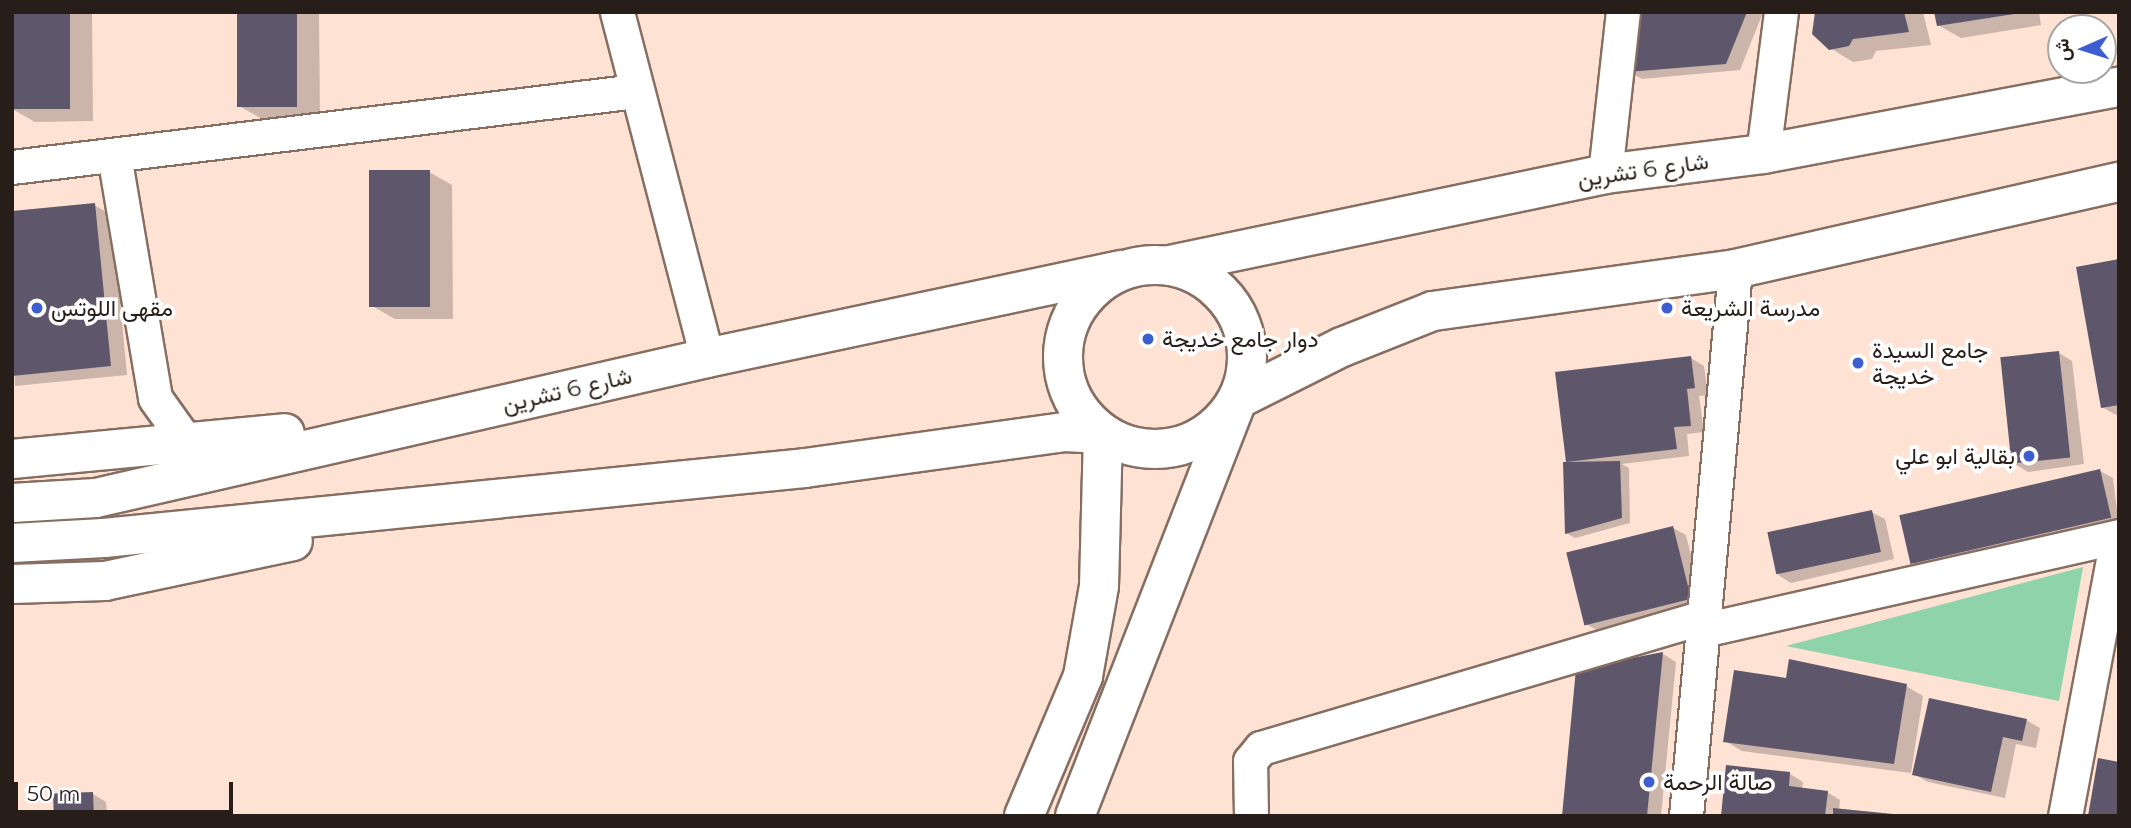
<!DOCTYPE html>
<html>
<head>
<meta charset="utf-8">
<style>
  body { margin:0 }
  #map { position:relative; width:2131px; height:828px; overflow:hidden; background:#fee2d4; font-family:Montserrat,Vazirmatn,sans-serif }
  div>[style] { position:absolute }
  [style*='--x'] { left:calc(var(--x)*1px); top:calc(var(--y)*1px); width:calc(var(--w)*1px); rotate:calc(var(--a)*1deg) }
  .green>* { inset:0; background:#8fd3aa }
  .shadow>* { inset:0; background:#0003 }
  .building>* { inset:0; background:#5e566b; transform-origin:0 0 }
  .roads { filter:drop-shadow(2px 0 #866e62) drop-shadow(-2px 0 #866e62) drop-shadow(0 2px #866e62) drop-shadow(0 -2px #866e62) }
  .minor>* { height:33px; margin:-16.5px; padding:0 16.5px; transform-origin:16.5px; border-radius:16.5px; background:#fff }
  .secondary>* { height:38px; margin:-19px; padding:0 19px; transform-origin:19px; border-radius:19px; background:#fff }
  .primary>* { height:38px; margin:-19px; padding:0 19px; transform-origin:19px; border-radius:19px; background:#fff }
  .primary>.ring { margin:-19px; padding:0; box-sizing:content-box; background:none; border:38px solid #fff; border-radius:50% }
  .dots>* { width:19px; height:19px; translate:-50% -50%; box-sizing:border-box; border:4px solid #fff; border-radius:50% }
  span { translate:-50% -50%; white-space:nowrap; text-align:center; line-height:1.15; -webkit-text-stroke:7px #fff; paint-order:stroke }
  .street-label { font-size:23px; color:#281e19 }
  .poi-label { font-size:23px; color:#281e19 }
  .left { translate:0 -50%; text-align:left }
  .right { translate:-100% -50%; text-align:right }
  .frame { position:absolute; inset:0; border:14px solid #281e19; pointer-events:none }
  .north { position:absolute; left:2047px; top:14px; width:70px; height:70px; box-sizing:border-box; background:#fff; border:2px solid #a9a5a3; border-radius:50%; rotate:267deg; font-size:19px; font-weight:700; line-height:28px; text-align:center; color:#281e19 }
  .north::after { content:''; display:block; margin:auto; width:24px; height:32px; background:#3d5ed0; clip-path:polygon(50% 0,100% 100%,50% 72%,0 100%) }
  .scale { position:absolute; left:14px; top:782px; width:219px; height:32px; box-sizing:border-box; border:4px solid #281e19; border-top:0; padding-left:9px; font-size:21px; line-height:24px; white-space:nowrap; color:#281e19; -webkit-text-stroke:5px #fff; paint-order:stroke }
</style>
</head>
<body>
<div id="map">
  <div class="green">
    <div style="clip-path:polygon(2083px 567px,2059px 701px,1786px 646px)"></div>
  </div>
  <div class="shadow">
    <div style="clip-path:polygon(12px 12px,92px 12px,93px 121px,35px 122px,12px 109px)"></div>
    <div style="clip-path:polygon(239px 12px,319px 12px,320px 119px,262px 119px,239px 106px)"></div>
    <div style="clip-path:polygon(1639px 12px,1757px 12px,1762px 15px,1740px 70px,1642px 79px,1628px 71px)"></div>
    <div style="clip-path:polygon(1817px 12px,1923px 12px,1931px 45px,1876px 51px,1872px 59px,1853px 62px,1830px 48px)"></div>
    <div style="clip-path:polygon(1936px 12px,2039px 12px,2041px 25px,1961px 38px,1938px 25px)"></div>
    <div style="clip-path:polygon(429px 172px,452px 185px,453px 319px,395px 319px,372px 306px)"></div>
    <div style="clip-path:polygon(94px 205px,112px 215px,127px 375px,15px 386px,12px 213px)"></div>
    <div style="clip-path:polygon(2119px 261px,2119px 414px,2116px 415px,2102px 407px)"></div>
    <div style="clip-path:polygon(2059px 353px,2072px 361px,2084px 464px,2028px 472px,2015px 464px)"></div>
    <div style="clip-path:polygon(1691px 358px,1704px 366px,1708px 395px,1699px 396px,1704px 432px,1687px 434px,1689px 456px,1622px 464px,1629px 468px,1630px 523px,1575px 538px,1566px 533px,1573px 464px,1567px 461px)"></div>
    <div style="clip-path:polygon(2100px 471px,2113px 478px,2119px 527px,1925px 570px,1911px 562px)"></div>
    <div style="clip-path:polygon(1871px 512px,1885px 519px,1894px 559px,1791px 583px,1778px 575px)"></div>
    <div style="clip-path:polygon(1673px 528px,1686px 535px,1703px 606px,1600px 632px,1586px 624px)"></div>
    <div style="clip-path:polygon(1663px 654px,1676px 662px,1661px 816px,1564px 816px)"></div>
    <div style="clip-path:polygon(1787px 680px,1906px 686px,1923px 696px,1911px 773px,1742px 751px,1725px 741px)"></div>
    <div style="clip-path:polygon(2026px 720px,2040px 728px,2036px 748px,2016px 744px,2005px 798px,1928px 782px,1914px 774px)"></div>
    <div style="clip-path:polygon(1728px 767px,1790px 774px,1803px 782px,1802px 790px,1827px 792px,1840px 800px,1839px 810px,1894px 816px,1723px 816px)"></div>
    <div style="clip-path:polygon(93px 794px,106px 802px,107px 816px,56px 816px)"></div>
  </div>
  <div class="building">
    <div style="left:12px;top:12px;width:58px;height:97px"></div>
    <div style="left:237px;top:12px;width:60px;height:95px"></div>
    <div style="clip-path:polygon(1637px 12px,1747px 12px,1726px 64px,1627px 72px)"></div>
    <div style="clip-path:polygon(1815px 12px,1904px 12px,1909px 32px,1853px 39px,1849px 46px,1829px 50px,1812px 34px)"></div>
    <div style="clip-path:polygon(1934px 12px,2014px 12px,2014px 14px,1937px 26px)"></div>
    <div style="left:369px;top:170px;width:61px;height:137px"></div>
    <div style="clip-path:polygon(95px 203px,111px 366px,12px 376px,12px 211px)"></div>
    <div style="clip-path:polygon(2119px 259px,2119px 405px,2101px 408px,2076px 267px)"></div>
    <div style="left:2059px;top:351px;width:107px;height:59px;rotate:84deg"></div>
    <div style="clip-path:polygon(1691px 356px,1695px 388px,1687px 389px,1691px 426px,1674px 427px,1677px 449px,1566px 462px,1555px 372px)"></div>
    <div style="clip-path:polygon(1620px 461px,1622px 518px,1565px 534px,1563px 462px)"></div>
    <div style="left:2100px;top:469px;width:50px;height:206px;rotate:77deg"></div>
    <div style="left:1872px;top:510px;width:43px;height:107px;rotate:78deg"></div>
    <div style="left:1673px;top:526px;width:75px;height:110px;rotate:76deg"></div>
    <div style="clip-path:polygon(1663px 652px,1647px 816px,1562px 816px,1576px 669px)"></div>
    <div style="clip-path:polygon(1789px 659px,1907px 684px,1894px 764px,1723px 742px,1734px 670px,1786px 678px)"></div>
    <div style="clip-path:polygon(1929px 698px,2027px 719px,2022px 741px,2003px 737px,1991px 792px,1912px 775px)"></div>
    <div style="clip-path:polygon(2098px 758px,2119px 762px,2119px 816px,2088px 816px)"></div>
    <div style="clip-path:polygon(1726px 765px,1790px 772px,1789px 786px,1828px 791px,1825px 816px,1721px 816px)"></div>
    <div style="left:93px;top:792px;width:24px;height:40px;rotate:88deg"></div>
    <div style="clip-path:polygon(1833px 808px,1893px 814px,1893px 816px,1833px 816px)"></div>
  </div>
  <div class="roads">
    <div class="minor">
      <div style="--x:617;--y:12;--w:358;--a:75.4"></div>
      <div style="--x:1763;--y:154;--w:143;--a:-82.8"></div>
      <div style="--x:114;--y:155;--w:246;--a:80.4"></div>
      <div style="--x:155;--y:398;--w:57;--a:54.3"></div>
      <div style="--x:12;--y:167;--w:629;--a:-6.94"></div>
      <div style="--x:1605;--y:174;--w:163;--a:-83.7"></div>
      <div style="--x:1703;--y:630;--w:426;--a:-12.7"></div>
      <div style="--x:1251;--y:816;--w:55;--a:-91"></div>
      <div style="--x:1250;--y:761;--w:17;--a:-50"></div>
      <div style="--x:1261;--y:748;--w:462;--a:-16.5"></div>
      <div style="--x:1686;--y:816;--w:549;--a:-84.88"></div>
      <div style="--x:2065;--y:816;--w:284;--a:-79.4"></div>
    </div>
    <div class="secondary">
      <div style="--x:1024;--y:816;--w:152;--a:-67.1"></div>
      <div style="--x:1083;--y:676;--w:91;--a:-79.9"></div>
      <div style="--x:1099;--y:586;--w:152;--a:-88.5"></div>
      <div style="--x:1075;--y:816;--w:448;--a:-68.7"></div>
    </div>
    <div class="primary">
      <div class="ring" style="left:1063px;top:265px;width:146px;height:146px"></div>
      <div style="--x:1170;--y:265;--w:444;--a:-11.8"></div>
      <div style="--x:1605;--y:174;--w:159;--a:-7.2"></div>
      <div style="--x:1763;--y:154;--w:362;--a:-10.7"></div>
      <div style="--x:1238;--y:399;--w:116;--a:-26.6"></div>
      <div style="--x:1342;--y:347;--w:98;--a:-21.6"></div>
      <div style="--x:1433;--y:311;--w:305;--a:-7.9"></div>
      <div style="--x:1735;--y:269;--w:394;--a:-12.8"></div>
      <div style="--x:12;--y:459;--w:274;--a:-5.4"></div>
      <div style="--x:12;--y:503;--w:84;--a:-3.4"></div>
      <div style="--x:96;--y:498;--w:627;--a:-12.91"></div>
      <div style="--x:707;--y:358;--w:423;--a:-12"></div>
      <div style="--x:12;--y:543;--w:92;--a:-3.1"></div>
      <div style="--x:104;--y:538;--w:704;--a:-5.7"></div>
      <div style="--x:805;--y:468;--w:261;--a:-7.9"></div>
      <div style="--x:1064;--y:432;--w:39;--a:3"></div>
      <div style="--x:12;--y:584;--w:93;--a:-1.8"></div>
      <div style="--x:105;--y:581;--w:192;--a:-12"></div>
    </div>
  </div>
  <div class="dots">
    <div style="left:37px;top:308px;background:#3d5ed0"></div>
    <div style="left:1667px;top:308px;background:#3d5ed0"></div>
    <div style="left:1148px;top:339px;background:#3d5ed0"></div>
    <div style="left:1858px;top:363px;background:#3d5ed0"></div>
    <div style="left:2029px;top:456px;background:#3d5ed0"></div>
    <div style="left:1649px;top:782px;background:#3d5ed0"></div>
  </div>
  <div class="street-label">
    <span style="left:1643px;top:170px;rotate:-8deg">شارع 6 تشرين</span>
    <span style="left:567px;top:390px;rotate:-13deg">شارع 6 تشرين</span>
  </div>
  <div class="poi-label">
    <span class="left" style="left:51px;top:308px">مقهى اللوتس</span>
    <span class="left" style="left:1681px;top:308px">مدرسة الشريعة</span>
    <span class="left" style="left:1162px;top:339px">دوار جامع خديجة</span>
    <span class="left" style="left:1872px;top:363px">جامع السيدة<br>خديجة</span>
    <span class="right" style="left:2015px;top:456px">بقالية ابو علي</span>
    <span class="left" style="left:1663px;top:782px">صالة الرحمة</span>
  </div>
  <div class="frame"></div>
  <div class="north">ش</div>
  <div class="scale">50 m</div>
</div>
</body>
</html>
